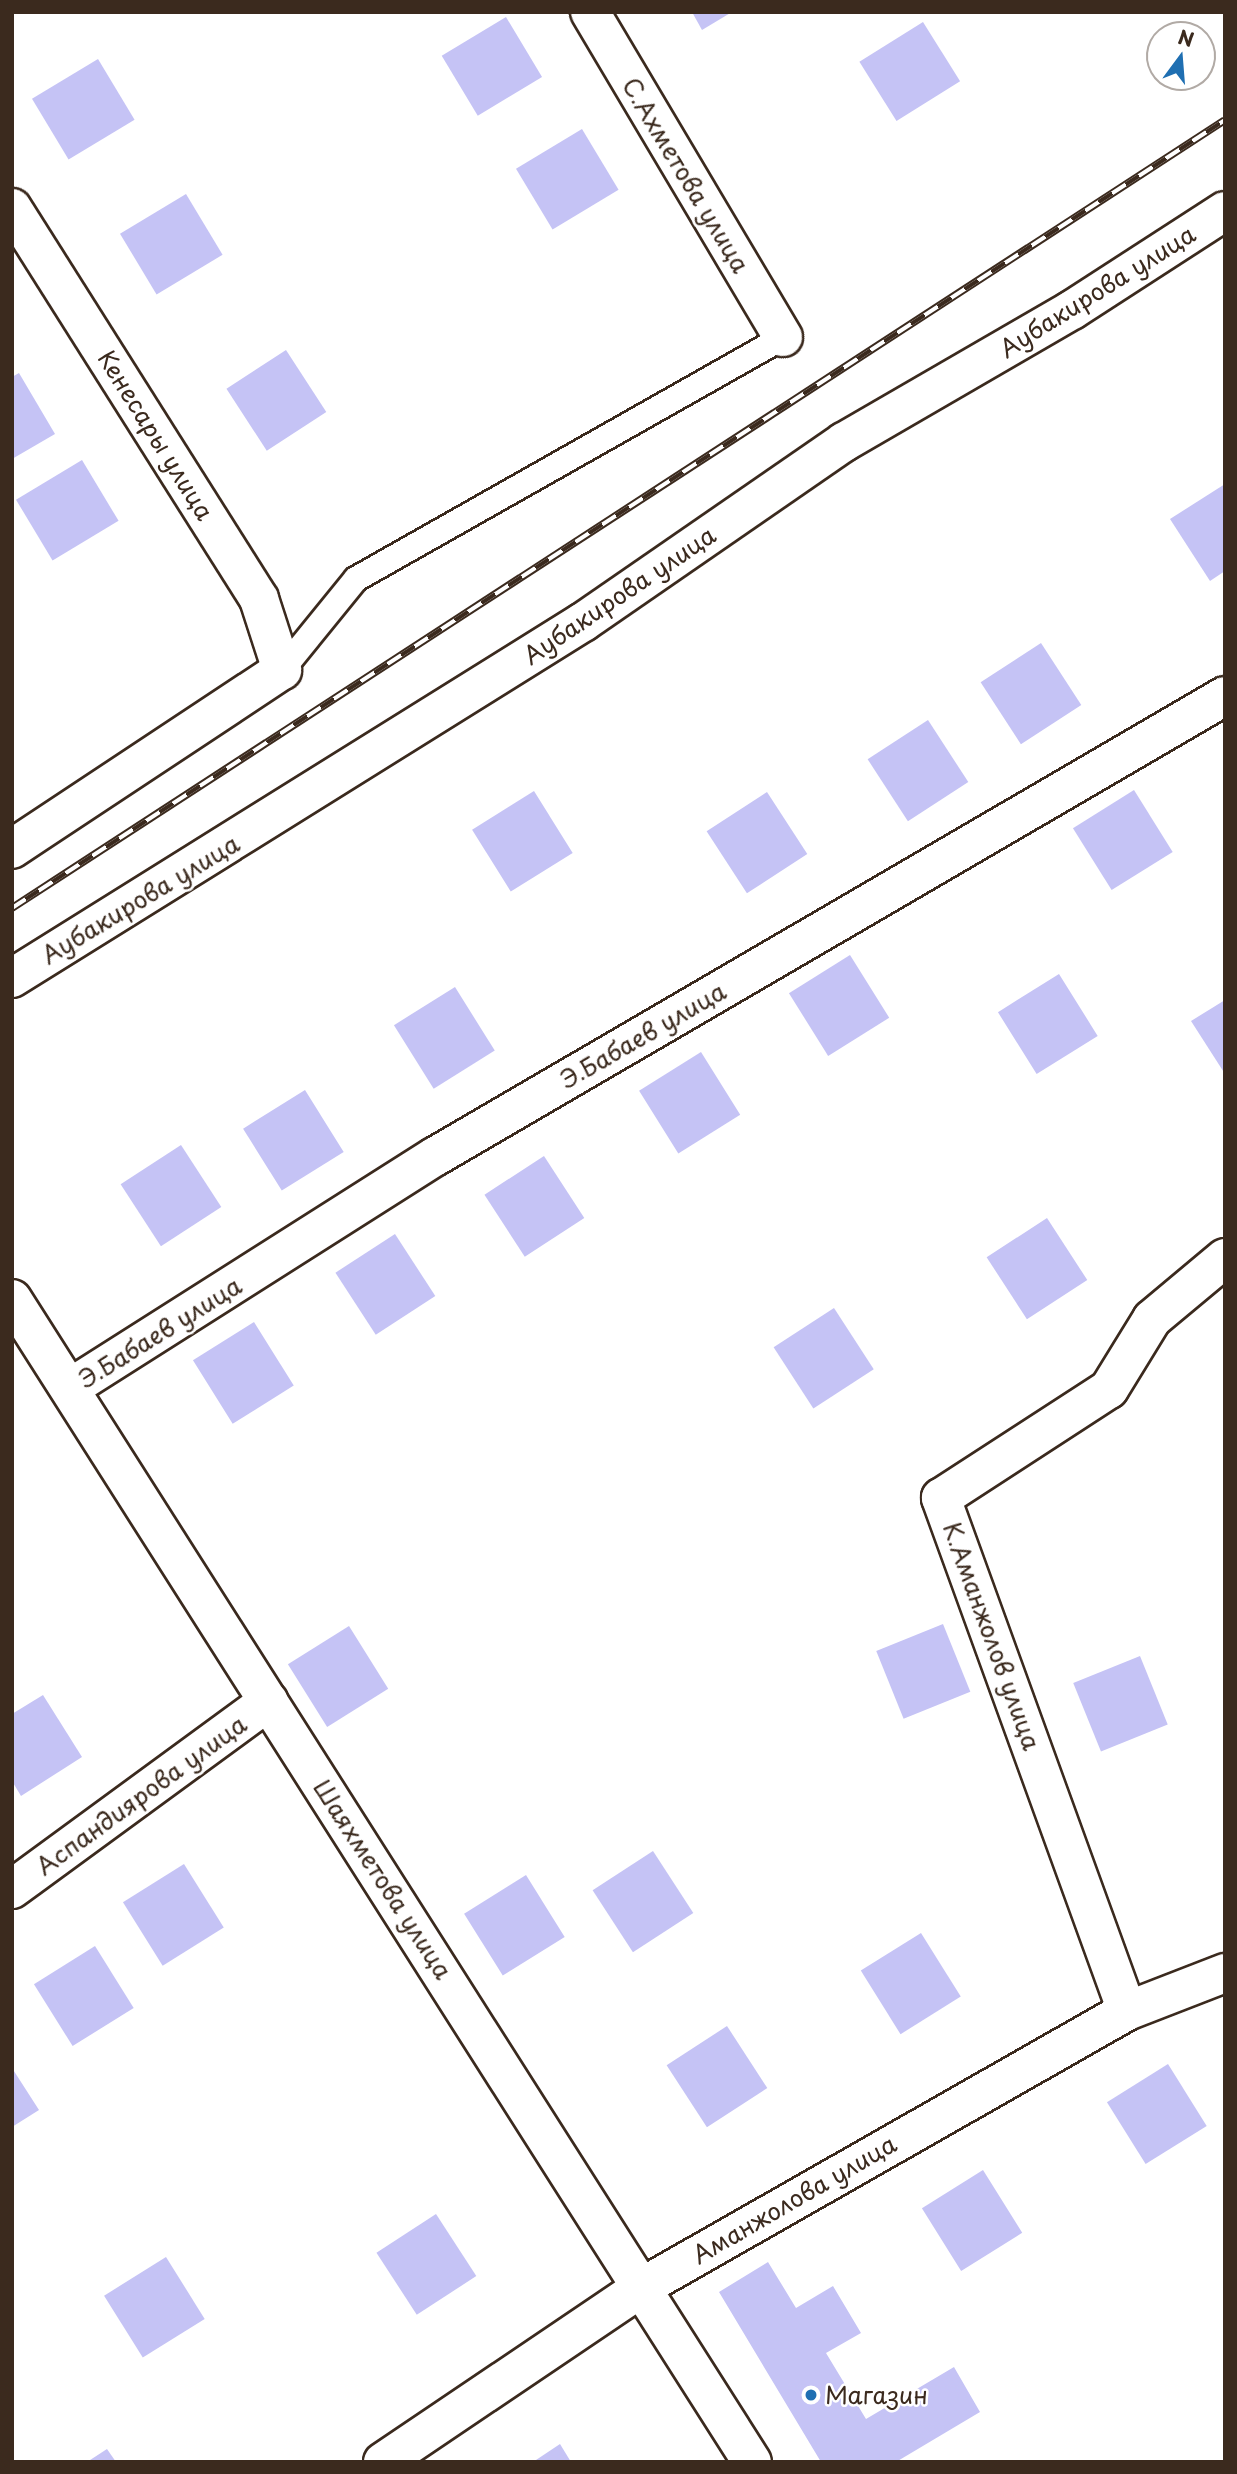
<!DOCTYPE html>
<html>
<head>
<meta charset="utf-8">
<style>
  body { margin:0 }
  #map { position:relative; width:1237px; height:2474px; overflow:hidden; background:#fff; font-family:"Playpen Sans",sans-serif }
  div>[style] { position:absolute }
  [style*='--x'] { left:calc(var(--x)*1px); top:calc(var(--y)*1px); width:calc(var(--w)*1px); rotate:calc(var(--a)*1deg) }
  .building>* { inset:0; background:#c5c3f5; transform-origin:0 0 }
  .roads { filter:drop-shadow(2px 0 #3b2a1e) drop-shadow(-2px 0 #3b2a1e) drop-shadow(0 2px #3b2a1e) drop-shadow(0 -2px #3b2a1e) }
  .service>* { height:24px; margin:-12px; padding:0 12px; transform-origin:12px; border-radius:12px; background:#fff }
  .minor>* { height:38px; margin:-19px; padding:0 19px; transform-origin:19px; border-radius:19px; background:#fff }
  .rail>* { height:8px; margin-top:-4px; transform-origin:0; background:repeating-linear-gradient(90deg,#fff 0 16px,#3b2a1e 0 32px); box-sizing:border-box; border-block:2px solid #3b2a1e }
  .dots>* { width:19px; height:19px; translate:-50% -50%; box-sizing:border-box; border:4px solid #fff; border-radius:50% }
  span { translate:-50% -50%; white-space:nowrap; text-align:center; line-height:1.15; -webkit-text-stroke:5px #fff; paint-order:stroke }
  .street-label { font-size:24px; color:#3b2a1e }
  .poi-label { font-size:24px; color:#3b2a1e }
  .left { translate:0 -50%; text-align:left }
  .frame { position:absolute; inset:0; border:14px solid #3b2a1e; pointer-events:none }
  .north { position:absolute; left:1146px; top:21px; width:70px; height:70px; box-sizing:border-box; background:#fff; border:2px solid #b1aaa5; border-radius:50%; rotate:16deg; font-size:19px; font-weight:700; line-height:28px; text-align:center; color:#3b2a1e }
  .north::after { content:''; display:block; margin:auto; width:24px; height:32px; background:#1f6fb2; clip-path:polygon(50% 0,100% 100%,50% 72%,0 100%) }
</style>
</head>
<body>
<div id="map">
  <div class="building">
    <div style="clip-path:polygon(692px 12px,732px 12px,702px 30px)"></div>
    <div style="left:506px;top:17px;width:70px;height:75px;rotate:59deg"></div>
    <div style="left:923px;top:22px;width:70px;height:75px;rotate:58deg"></div>
    <div style="left:98px;top:59px;width:71px;height:77px;rotate:59deg"></div>
    <div style="left:582px;top:129px;width:71px;height:77px;rotate:59deg"></div>
    <div style="left:186px;top:194px;width:71px;height:77px;rotate:59deg"></div>
    <div style="left:286px;top:350px;width:74px;height:71px;rotate:57deg"></div>
    <div style="clip-path:polygon(19px 373px,55px 434px,12px 459px,12px 377px)"></div>
    <div style="left:82px;top:460px;width:71px;height:77px;rotate:59deg"></div>
    <div style="clip-path:polygon(1225px 484px,1225px 571px,1210px 581px,1170px 519px)"></div>
    <div style="left:1041px;top:643px;width:74px;height:72px;rotate:57deg"></div>
    <div style="left:928px;top:720px;width:74px;height:72px;rotate:57deg"></div>
    <div style="left:1134px;top:790px;width:73px;height:72px;rotate:58deg"></div>
    <div style="left:534px;top:791px;width:73px;height:73px;rotate:58deg"></div>
    <div style="left:767px;top:792px;width:74px;height:72px;rotate:57deg"></div>
    <div style="left:850px;top:955px;width:74px;height:72px;rotate:58deg"></div>
    <div style="left:1059px;top:974px;width:73px;height:72px;rotate:58deg"></div>
    <div style="left:455px;top:987px;width:75px;height:72px;rotate:58deg"></div>
    <div style="clip-path:polygon(1225px 1000px,1225px 1074px,1191px 1021px)"></div>
    <div style="left:701px;top:1052px;width:74px;height:73px;rotate:58deg"></div>
    <div style="left:305px;top:1090px;width:73px;height:73px;rotate:58deg"></div>
    <div style="left:181px;top:1145px;width:74px;height:72px;rotate:57deg"></div>
    <div style="left:544px;top:1156px;width:74px;height:71px;rotate:57deg"></div>
    <div style="left:1047px;top:1218px;width:74px;height:72px;rotate:57deg"></div>
    <div style="left:395px;top:1234px;width:74px;height:71px;rotate:57deg"></div>
    <div style="left:834px;top:1308px;width:73px;height:72px;rotate:57deg"></div>
    <div style="left:254px;top:1322px;width:75px;height:72px;rotate:58deg"></div>
    <div style="left:943px;top:1624px;width:73px;height:72px;rotate:68deg"></div>
    <div style="left:349px;top:1626px;width:74px;height:72px;rotate:58deg"></div>
    <div style="left:1140px;top:1656px;width:74px;height:72px;rotate:68deg"></div>
    <div style="clip-path:polygon(43px 1695px,82px 1757px,21px 1796px,12px 1781px,12px 1714px)"></div>
    <div style="left:653px;top:1851px;width:74px;height:72px;rotate:57deg"></div>
    <div style="left:184px;top:1864px;width:75px;height:72px;rotate:58deg"></div>
    <div style="left:526px;top:1875px;width:73px;height:73px;rotate:58deg"></div>
    <div style="left:921px;top:1933px;width:75px;height:71px;rotate:58deg"></div>
    <div style="left:95px;top:1946px;width:73px;height:72px;rotate:58deg"></div>
    <div style="left:727px;top:2026px;width:74px;height:72px;rotate:57deg"></div>
    <div style="left:1168px;top:2064px;width:73px;height:72px;rotate:58deg"></div>
    <div style="clip-path:polygon(12px 2068px,39px 2110px,12px 2127px)"></div>
    <div style="left:983px;top:2170px;width:74px;height:72px;rotate:58deg"></div>
    <div style="left:436px;top:2214px;width:74px;height:71px;rotate:57deg"></div>
    <div style="left:166px;top:2257px;width:73px;height:73px;rotate:58deg"></div>
    <div style="clip-path:polygon(768px 2262px,796px 2308px,833px 2286px,861px 2333px,826px 2353px,866px 2419px,954px 2367px,980px 2412px,896px 2462px,821px 2462px,719px 2292px)"></div>
    <div style="clip-path:polygon(560px 2444px,571px 2462px,533px 2462px)"></div>
    <div style="clip-path:polygon(107px 2449px,116px 2462px,87px 2462px)"></div>
  </div>
  <div class="roads">
    <div class="service">
      <div style="--x:282;--y:670;--w:117;--a:-50.9"></div>
      <div style="--x:356;--y:579;--w:491;--a:-29.5"></div>
    </div>
    <div class="minor">
      <div style="--x:590;--y:12;--w:378;--a:59.3"></div>
      <div style="--x:12;--y:208;--w:462;--a:57.7"></div>
      <div style="--x:259;--y:599;--w:75;--a:72.1"></div>
      <div style="--x:282;--y:670;--w:324;--a:146.5"></div>
      <div style="--x:12;--y:978;--w:673;--a:-31.94"></div>
      <div style="--x:583;--y:622;--w:317;--a:-34.6"></div>
      <div style="--x:844;--y:442;--w:263;--a:-30.1"></div>
      <div style="--x:1072;--y:310;--w:182;--a:-32.9"></div>
      <div style="--x:12;--y:1299;--w:1378;--a:57.53"></div>
      <div style="--x:70;--y:1388;--w:433;--a:-32.4"></div>
      <div style="--x:436;--y:1156;--w:913;--a:-30.24"></div>
      <div style="--x:12;--y:1889;--w:318;--a:-36.2"></div>
      <div style="--x:1127;--y:2011;--w:546;--a:-109.93"></div>
      <div style="--x:941;--y:1498;--w:200;--a:-33"></div>
      <div style="--x:1109;--y:1389;--w:82;--a:-58.4"></div>
      <div style="--x:1152;--y:1319;--w:95;--a:-39.9"></div>
      <div style="--x:383;--y:2462;--w:315;--a:-34"></div>
      <div style="--x:644;--y:2286;--w:556;--a:-29.66"></div>
      <div style="--x:1127;--y:2011;--w:105;--a:-21.2"></div>
    </div>
  </div>
  <div class="rail">
    <div style="--x:12;--y:908;--w:1446;--a:-33.01"></div>
  </div>
  <div class="dots">
    <div style="left:811px;top:2395px;background:#1f6fb2"></div>
  </div>
  <div class="street-label">
    <span style="left:686px;top:175px;rotate:59deg">С.Ахметова улица</span>
    <span style="left:1097px;top:291px;rotate:-32deg">Аубакирова улица</span>
    <span style="left:156px;top:435px;rotate:58deg">Кенесары улица</span>
    <span style="left:619px;top:595px;rotate:-34deg">Аубакирова улица</span>
    <span style="left:140px;top:899px;rotate:-31deg">Аубакирова улица</span>
    <span style="left:643px;top:1035px;rotate:-30deg">Э.Бабаев улица</span>
    <span style="left:160px;top:1332px;rotate:-32deg">Э.Бабаев улица</span>
    <span style="left:992px;top:1636px;rotate:70deg">К.Аманжолов улица</span>
    <span style="left:141px;top:1795px;rotate:-36deg">Аспандиярова улица</span>
    <span style="left:383px;top:1879px;rotate:57deg">Шаяхметова улица</span>
    <span style="left:794px;top:2199px;rotate:-30deg">Аманжолова улица</span>
  </div>
  <div class="poi-label">
    <span class="left" style="left:825px;top:2395px">Магазин</span>
  </div>
  <div class="frame"></div>
  <div class="north">N</div>
</div>
</body>
</html>
